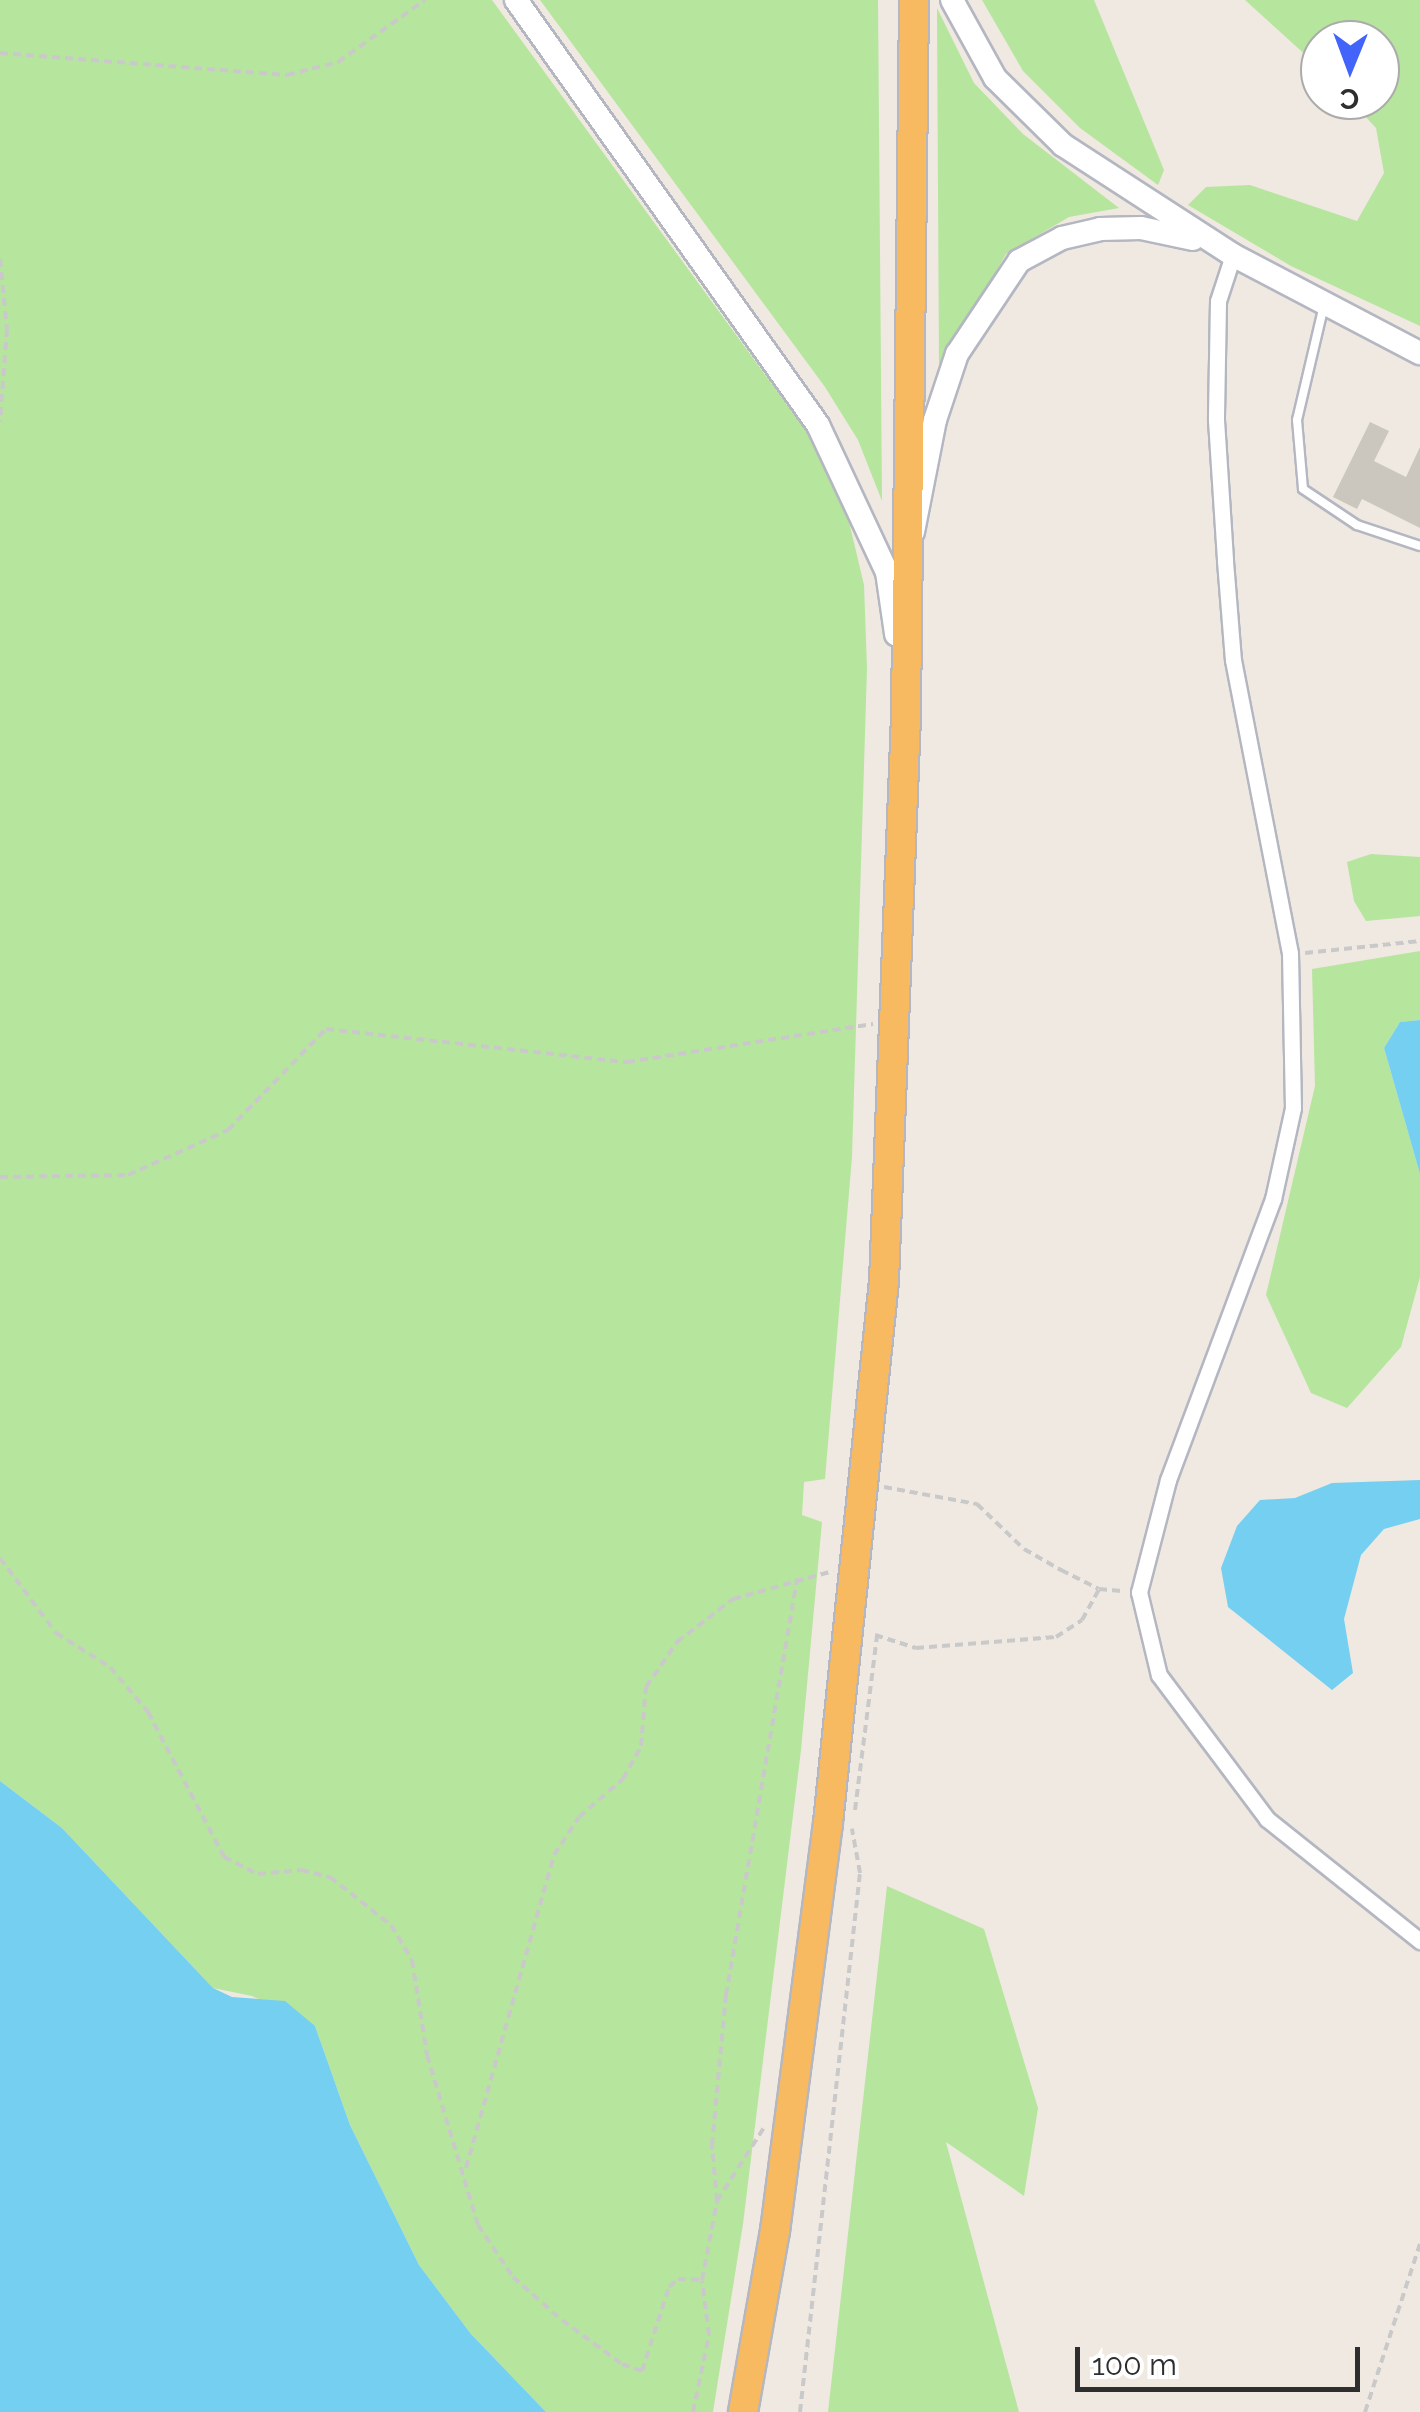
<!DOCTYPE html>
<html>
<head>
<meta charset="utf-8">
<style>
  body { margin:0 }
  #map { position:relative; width:1420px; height:2412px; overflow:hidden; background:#efe9e1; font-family:Raleway,sans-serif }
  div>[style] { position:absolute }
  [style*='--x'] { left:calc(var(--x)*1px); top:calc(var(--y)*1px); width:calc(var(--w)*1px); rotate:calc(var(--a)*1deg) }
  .green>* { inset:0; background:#b6e59e }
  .water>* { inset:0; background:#75cff0 }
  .building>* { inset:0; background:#cbc7bf }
  .path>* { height:4px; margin-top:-2px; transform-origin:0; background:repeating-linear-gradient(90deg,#c9c9c9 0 8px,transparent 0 13px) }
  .roads { filter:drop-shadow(2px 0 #b4b7c1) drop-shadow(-2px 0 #b4b7c1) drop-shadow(0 2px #b4b7c1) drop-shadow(0 -2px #b4b7c1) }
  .service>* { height:8px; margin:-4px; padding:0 4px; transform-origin:4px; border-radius:4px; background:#fff }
  .minor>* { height:15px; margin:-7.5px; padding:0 7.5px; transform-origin:7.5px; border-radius:7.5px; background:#fff }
  .secondary>* { height:22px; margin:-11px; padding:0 11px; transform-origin:11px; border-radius:11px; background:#fff }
  .trunk>* { height:28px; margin:-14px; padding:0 14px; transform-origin:14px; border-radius:14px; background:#f8ba60 }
  span { translate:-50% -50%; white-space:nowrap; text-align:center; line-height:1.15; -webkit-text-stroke:9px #fff; paint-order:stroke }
  .north { position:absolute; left:1300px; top:20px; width:100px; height:100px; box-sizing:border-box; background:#fff; border:2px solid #ababab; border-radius:50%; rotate:181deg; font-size:28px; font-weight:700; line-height:40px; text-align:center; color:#2e2e2e }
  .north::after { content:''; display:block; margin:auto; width:35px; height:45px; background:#4264fb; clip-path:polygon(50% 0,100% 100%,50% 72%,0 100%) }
  .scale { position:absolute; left:1075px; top:2347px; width:285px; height:45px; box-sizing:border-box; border:5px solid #2e2e2e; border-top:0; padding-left:12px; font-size:30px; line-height:35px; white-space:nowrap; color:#2e2e2e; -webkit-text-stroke:8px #fff; paint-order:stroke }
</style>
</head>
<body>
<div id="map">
  <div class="green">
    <div style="clip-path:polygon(0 0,492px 0,806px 431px,846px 509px,864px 585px,867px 668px,852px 1157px,825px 1479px,804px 1482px,802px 1515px,822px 1522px,801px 1750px,743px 2224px,713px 2412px,546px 2412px,471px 2334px,419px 2265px,350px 2125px,315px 2026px,252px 1996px,213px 1988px,62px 1828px,0 1781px)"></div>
    <div style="clip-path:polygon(540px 0,878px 0,882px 501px,858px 440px,825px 387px)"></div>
    <div style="clip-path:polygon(982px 0,1094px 0,1164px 170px,1158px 185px,1080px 128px,1023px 71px)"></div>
    <div style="clip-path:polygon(1245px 0,1420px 0,1420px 326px,1291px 266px,1188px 205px,1206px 187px,1250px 185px,1357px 221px,1384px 173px,1376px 128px,1350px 100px,1380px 100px,1380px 40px,1320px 40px,1320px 68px)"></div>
    <div style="clip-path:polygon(937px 8px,974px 83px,1023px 134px,1119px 208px,1069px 217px,1006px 254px,939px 370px)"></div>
    <div style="clip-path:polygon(1371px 854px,1420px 857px,1420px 916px,1366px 921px,1354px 901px,1347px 862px)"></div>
    <div style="clip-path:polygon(1420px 951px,1420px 1020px,1400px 1022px,1384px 1048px,1420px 1174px,1420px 1277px,1401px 1347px,1347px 1408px,1311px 1393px,1266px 1295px,1315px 1086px,1312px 969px)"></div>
    <div style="clip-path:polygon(887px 1886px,984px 1929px,1038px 2108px,1024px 2196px,946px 2142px,1019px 2412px,828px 2412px)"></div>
  </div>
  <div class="water">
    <div style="clip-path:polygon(1420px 1020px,1420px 1174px,1384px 1048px,1400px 1022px)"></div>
    <div style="clip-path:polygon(1420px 1480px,1420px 1519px,1384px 1529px,1361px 1555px,1344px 1619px,1353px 1673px,1332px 1690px,1228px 1607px,1221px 1568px,1237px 1526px,1260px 1500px,1295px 1498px,1332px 1483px)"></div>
    <div style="clip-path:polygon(0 1781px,62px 1828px,213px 1988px,232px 1997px,285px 2001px,315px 2026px,350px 2125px,419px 2265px,471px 2334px,546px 2412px,0 2412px)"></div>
  </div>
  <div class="building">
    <div style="clip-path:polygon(1370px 422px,1389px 431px,1374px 461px,1406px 477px,1420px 447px,1420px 528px,1362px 499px,1357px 509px,1333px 497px)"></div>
  </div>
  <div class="path">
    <div style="--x:0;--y:53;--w:288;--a:4.4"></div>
    <div style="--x:287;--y:75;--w:53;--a:-14.3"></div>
    <div style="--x:338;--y:62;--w:107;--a:-35.5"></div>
    <div style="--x:0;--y:259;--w:70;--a:84.3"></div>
    <div style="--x:7;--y:329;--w:93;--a:94.3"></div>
    <div style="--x:1305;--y:953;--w:116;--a:-6"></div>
    <div style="--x:0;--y:1177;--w:128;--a:-0.9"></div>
    <div style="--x:128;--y:1175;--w:110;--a:-24.2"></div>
    <div style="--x:228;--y:1130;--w:141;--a:-45.9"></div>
    <div style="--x:326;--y:1029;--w:303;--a:6.3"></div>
    <div style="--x:627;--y:1062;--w:249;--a:-8.8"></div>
    <div style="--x:884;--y:1487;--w:95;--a:10.4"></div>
    <div style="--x:977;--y:1504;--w:65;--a:43.8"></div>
    <div style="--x:1024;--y:1549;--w:43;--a:29.6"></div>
    <div style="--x:1061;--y:1570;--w:42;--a:26.6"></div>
    <div style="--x:1099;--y:1589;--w:25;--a:5"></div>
    <div style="--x:0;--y:1558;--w:94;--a:53.3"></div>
    <div style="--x:56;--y:1633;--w:64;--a:32.2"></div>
    <div style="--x:110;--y:1667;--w:59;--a:49.8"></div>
    <div style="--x:148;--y:1712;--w:164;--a:62.3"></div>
    <div style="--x:224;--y:1857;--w:38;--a:27"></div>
    <div style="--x:258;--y:1874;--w:43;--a:-5.3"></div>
    <div style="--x:301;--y:1870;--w:30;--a:14"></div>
    <div style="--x:330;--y:1877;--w:78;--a:38.2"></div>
    <div style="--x:391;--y:1925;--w:41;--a:59"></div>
    <div style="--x:412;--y:1960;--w:96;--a:81"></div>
    <div style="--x:427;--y:2055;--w:177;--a:73.3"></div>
    <div style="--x:478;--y:2225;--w:63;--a:56.1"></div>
    <div style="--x:513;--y:2277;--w:65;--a:41.3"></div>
    <div style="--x:562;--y:2320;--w:74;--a:36.3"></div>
    <div style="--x:622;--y:2364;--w:21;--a:19"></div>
    <div style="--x:642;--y:2371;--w:88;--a:-72.2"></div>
    <div style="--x:669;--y:2287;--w:12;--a:-42"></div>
    <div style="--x:678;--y:2279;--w:24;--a:2"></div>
    <div style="--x:875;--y:1635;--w:43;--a:17.6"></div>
    <div style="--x:916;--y:1648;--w:140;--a:-4.5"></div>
    <div style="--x:1056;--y:1637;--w:31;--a:-33"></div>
    <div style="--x:1082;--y:1620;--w:35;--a:-61"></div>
    <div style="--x:855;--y:1810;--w:175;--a:-82.8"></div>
    <div style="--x:466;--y:2168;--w:325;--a:-74.3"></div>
    <div style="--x:554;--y:1855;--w:45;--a:-56.7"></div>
    <div style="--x:579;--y:1817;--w:58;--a:-40.8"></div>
    <div style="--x:623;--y:1779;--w:38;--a:-61"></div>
    <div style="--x:641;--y:1746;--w:59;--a:-85.2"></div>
    <div style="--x:646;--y:1687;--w:55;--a:-55.4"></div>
    <div style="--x:677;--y:1642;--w:71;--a:-37.5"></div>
    <div style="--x:733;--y:1599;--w:104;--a:-15.6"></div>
    <div style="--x:717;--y:2201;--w:56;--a:-95.1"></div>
    <div style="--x:712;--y:2145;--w:151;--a:-84.7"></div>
    <div style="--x:726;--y:1995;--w:423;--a:-80.3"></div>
    <div style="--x:693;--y:2412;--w:79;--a:-78.3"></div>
    <div style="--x:709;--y:2335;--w:55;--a:-97.3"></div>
    <div style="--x:702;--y:2280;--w:80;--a:-79.2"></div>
    <div style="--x:717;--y:2201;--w:89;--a:-57.4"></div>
    <div style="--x:800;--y:2412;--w:542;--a:-83.65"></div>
    <div style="--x:860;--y:1873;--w:45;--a:-100.3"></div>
    <div style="--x:1365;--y:2412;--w:177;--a:-71.9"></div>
  </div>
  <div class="roads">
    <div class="service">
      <div style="--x:1324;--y:305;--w:118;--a:103.2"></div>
      <div style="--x:1297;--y:420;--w:69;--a:85"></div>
      <div style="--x:1303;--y:489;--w:65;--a:33.7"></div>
      <div style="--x:1357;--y:525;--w:66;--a:18.4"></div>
    </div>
    <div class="minor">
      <div style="--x:1233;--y:255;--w:48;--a:108.1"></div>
      <div style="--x:1218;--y:301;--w:119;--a:91"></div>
      <div style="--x:1216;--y:420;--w:141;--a:86.3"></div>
      <div style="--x:1225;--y:561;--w:99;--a:85.4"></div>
      <div style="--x:1233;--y:660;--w:298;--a:79"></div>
      <div style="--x:1290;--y:953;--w:155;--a:88.9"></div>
      <div style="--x:1293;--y:1108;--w:93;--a:102.4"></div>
      <div style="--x:1273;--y:1199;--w:300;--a:110.5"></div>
      <div style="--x:1168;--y:1480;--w:116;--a:104.5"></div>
      <div style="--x:1139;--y:1592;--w:85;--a:76.5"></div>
      <div style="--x:1159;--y:1675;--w:180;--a:53.1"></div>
      <div style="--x:1267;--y:1819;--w:196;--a:38.6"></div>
    </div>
    <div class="secondary">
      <div style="--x:516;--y:0;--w:521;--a:54.6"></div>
      <div style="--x:818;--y:425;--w:162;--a:64.9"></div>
      <div style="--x:887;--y:572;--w:63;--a:81.7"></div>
      <div style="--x:952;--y:0;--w:89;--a:61.1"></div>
      <div style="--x:995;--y:78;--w:95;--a:44.6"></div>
      <div style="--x:1063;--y:145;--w:202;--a:32.9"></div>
      <div style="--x:1233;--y:255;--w:211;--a:27.7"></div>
      <div style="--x:913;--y:532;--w:114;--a:-78.9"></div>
      <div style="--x:935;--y:420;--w:70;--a:-71.6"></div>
      <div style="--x:957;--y:354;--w:112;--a:-56.3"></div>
      <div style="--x:1019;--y:261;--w:49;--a:-28.1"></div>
      <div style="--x:1062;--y:238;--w:39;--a:-13"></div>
      <div style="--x:1100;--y:229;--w:41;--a:-1.4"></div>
      <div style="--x:1141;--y:228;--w:53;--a:11.9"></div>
    </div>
    <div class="trunk">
      <div style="--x:743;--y:2412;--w:184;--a:-80"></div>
      <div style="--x:775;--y:2231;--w:411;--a:-82.6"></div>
      <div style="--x:828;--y:1823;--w:545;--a:-84.1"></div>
      <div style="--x:884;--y:1281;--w:566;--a:-87.77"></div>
      <div style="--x:906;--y:715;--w:715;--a:-89.36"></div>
    </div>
  </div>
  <div class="north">С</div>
  <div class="scale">100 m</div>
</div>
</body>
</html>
